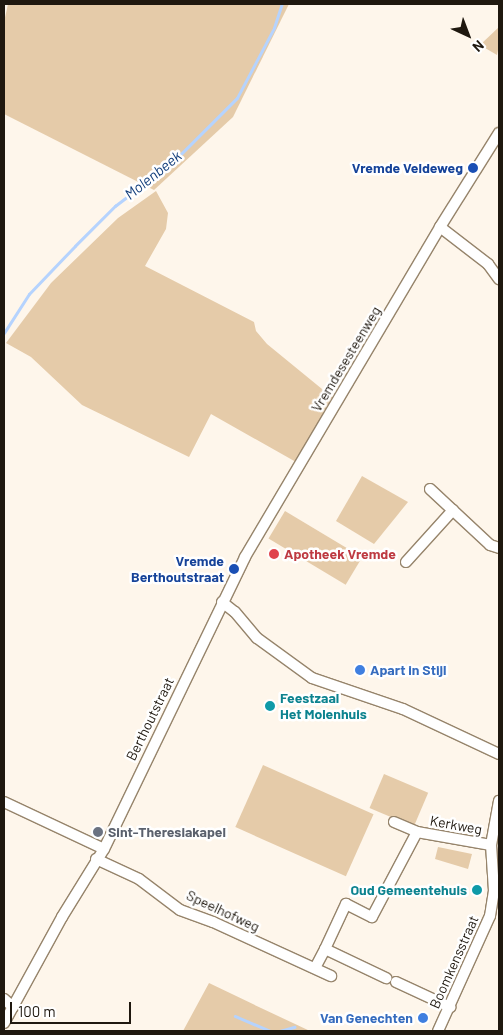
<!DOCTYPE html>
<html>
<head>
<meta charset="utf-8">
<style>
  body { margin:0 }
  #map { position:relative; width:503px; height:1035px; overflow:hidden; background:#fef6eb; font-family:Barlow,sans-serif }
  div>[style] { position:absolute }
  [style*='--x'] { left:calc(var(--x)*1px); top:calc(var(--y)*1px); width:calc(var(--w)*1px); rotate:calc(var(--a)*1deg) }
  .green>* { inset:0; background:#e5cba9; transform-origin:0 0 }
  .stream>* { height:2.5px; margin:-1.25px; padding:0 1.25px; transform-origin:1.25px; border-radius:1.25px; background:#b5d3fe }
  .roads { filter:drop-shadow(1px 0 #96846b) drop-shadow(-1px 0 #96846b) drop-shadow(0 1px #96846b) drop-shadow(0 -1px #96846b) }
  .minor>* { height:10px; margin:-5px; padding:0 5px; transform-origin:5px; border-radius:5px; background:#fff }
  .dots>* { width:14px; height:14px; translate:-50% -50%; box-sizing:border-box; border:2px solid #fff; border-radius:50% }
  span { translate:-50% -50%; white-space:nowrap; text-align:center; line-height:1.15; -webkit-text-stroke:5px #fff; paint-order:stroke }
  .transit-label { font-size:14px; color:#164399; font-weight:700 }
  .right { translate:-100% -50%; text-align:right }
  .street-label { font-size:14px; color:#1f180f }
  .health-label { font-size:14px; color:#be3a42; font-weight:700 }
  .left { translate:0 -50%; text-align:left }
  .shop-label { font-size:14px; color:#366cbe; font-weight:700 }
  .culture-label { font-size:14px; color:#0d838f; font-weight:700 }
  .worship-label { font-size:14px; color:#5b616d; font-weight:700 }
  .water-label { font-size:15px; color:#113d7b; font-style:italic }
  .frame { position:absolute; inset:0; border:5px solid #1f180f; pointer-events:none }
  .north { position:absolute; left:443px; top:10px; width:50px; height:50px; -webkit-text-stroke:4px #fff; paint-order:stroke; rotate:137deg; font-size:14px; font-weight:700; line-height:20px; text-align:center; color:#1f180f }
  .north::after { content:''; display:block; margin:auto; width:18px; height:22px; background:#1f180f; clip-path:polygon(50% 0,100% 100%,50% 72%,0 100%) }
  .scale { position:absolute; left:10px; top:1002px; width:121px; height:22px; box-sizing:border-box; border:2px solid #1f180f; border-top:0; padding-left:6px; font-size:15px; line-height:18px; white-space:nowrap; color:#1f180f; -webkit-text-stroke:4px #fff; paint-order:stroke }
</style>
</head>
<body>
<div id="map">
  <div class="green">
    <div style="clip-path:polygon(8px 4px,289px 4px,233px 117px,154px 190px,4px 114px,4px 22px)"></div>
    <div style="clip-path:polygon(499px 27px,499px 45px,497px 55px,480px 45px)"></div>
    <div style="clip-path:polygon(156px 191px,168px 213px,166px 229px,145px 266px,254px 322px,256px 331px,267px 344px,333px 398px,296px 462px,211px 414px,189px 457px,82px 405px,31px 357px,6px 343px,51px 283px,118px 218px)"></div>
    <div style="clip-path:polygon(362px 476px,408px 502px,374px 544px,336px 521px)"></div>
    <div style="left:285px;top:511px;width:90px;height:32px;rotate:31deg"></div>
    <div style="left:263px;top:765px;width:121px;height:68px;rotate:24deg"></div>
    <div style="left:384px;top:774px;width:48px;height:37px;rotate:23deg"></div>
    <div style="clip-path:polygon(438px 847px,472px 854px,468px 869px,435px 859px)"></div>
    <div style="clip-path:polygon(209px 983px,261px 1008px,310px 1031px,183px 1031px)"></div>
  </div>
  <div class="stream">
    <div style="--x:4;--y:333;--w:46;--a:-57.3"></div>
    <div style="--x:29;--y:294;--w:66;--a:-46.2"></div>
    <div style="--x:75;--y:246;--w:57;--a:-45"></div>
    <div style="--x:115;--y:206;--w:74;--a:-37.3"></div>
    <div style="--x:174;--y:161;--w:89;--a:-45"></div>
    <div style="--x:237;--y:98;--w:79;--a:-62.1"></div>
    <div style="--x:274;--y:28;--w:25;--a:-72"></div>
    <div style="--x:235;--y:1016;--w:39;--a:23"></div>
    <div style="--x:280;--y:1031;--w:15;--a:-16"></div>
  </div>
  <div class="roads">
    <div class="minor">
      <div style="--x:440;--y:227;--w:61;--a:37.6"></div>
      <div style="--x:488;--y:264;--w:19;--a:54"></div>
      <div style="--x:430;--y:489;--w:82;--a:43"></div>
      <div style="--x:490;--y:545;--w:9;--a:18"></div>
      <div style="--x:406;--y:562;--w:70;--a:-47.9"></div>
      <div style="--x:222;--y:602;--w:16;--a:38"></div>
      <div style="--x:235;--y:612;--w:34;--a:50"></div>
      <div style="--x:257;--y:638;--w:68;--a:36"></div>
      <div style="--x:312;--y:678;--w:96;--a:18.8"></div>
      <div style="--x:403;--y:709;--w:106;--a:25.1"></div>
      <div style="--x:4;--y:802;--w:110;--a:25.2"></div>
      <div style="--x:394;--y:822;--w:25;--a:23"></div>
      <div style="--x:417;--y:832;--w:75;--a:10"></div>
      <div style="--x:96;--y:859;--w:47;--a:24.9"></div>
      <div style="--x:139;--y:879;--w:51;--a:37.1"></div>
      <div style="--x:180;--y:910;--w:35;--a:20"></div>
      <div style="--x:213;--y:922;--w:130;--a:24.6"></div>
      <div style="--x:325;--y:949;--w:50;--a:-65"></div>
      <div style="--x:346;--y:904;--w:29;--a:27"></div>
      <div style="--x:372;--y:917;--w:96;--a:-62.1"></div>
      <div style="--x:315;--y:968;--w:21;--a:-62"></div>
      <div style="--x:325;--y:949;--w:68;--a:25.4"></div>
      <div style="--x:396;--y:982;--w:60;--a:24.8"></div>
      <div style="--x:4;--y:999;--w:12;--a:42"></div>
      <div style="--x:4;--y:1023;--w:121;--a:-61.3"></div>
      <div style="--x:62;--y:917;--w:80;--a:-58.3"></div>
      <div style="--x:104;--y:849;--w:324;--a:-64.2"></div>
      <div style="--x:245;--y:557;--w:383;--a:-59.4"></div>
      <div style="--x:440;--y:227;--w:111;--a:-57.9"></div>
      <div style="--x:438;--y:1031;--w:126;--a:-65.7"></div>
      <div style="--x:490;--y:916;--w:25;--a:-81"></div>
      <div style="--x:494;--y:891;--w:46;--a:-93.7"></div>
      <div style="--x:491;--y:845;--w:45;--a:-79.7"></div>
    </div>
  </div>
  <div class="dots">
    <div style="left:473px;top:168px;background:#1a4fb4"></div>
    <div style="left:274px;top:554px;background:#e0444e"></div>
    <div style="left:234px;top:569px;background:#1a4fb4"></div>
    <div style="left:360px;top:670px;background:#3f7fe0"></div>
    <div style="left:270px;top:706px;background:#0f9aa8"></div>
    <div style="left:98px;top:832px;background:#6b7280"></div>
    <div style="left:477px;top:890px;background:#0f9aa8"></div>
    <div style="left:423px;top:1018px;background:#3f7fe0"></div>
  </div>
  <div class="transit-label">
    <span class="right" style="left:463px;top:168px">Vremde Veldeweg</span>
    <span class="right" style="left:224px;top:569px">Vremde<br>Berthoutstraat</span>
  </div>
  <div class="street-label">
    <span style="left:346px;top:359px;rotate:-59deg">Vremdesesteenweg</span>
    <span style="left:150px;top:719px;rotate:-64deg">Berthoutstraat</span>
    <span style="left:456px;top:825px;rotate:10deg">Kerkweg</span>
    <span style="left:223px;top:911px;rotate:25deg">Speelhofweg</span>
    <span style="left:454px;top:962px;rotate:-66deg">Boomkensstraat</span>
  </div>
  <div class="health-label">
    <span class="left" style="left:284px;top:554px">Apotheek Vremde</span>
  </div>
  <div class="shop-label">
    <span class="left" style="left:370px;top:670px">Apart in Stijl</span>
    <span class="right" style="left:413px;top:1018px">Van Genechten</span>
  </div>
  <div class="culture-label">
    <span class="left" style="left:280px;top:706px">Feestzaal<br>Het Molenhuis</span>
    <span class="right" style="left:467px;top:890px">Oud Gemeentehuis</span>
  </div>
  <div class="worship-label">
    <span class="left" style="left:108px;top:832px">Sint-Theresiakapel</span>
  </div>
  <div class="water-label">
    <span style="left:153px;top:175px;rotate:-39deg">Molenbeek</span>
  </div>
  <div class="frame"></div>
  <div class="north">N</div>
  <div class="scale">100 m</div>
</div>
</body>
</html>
